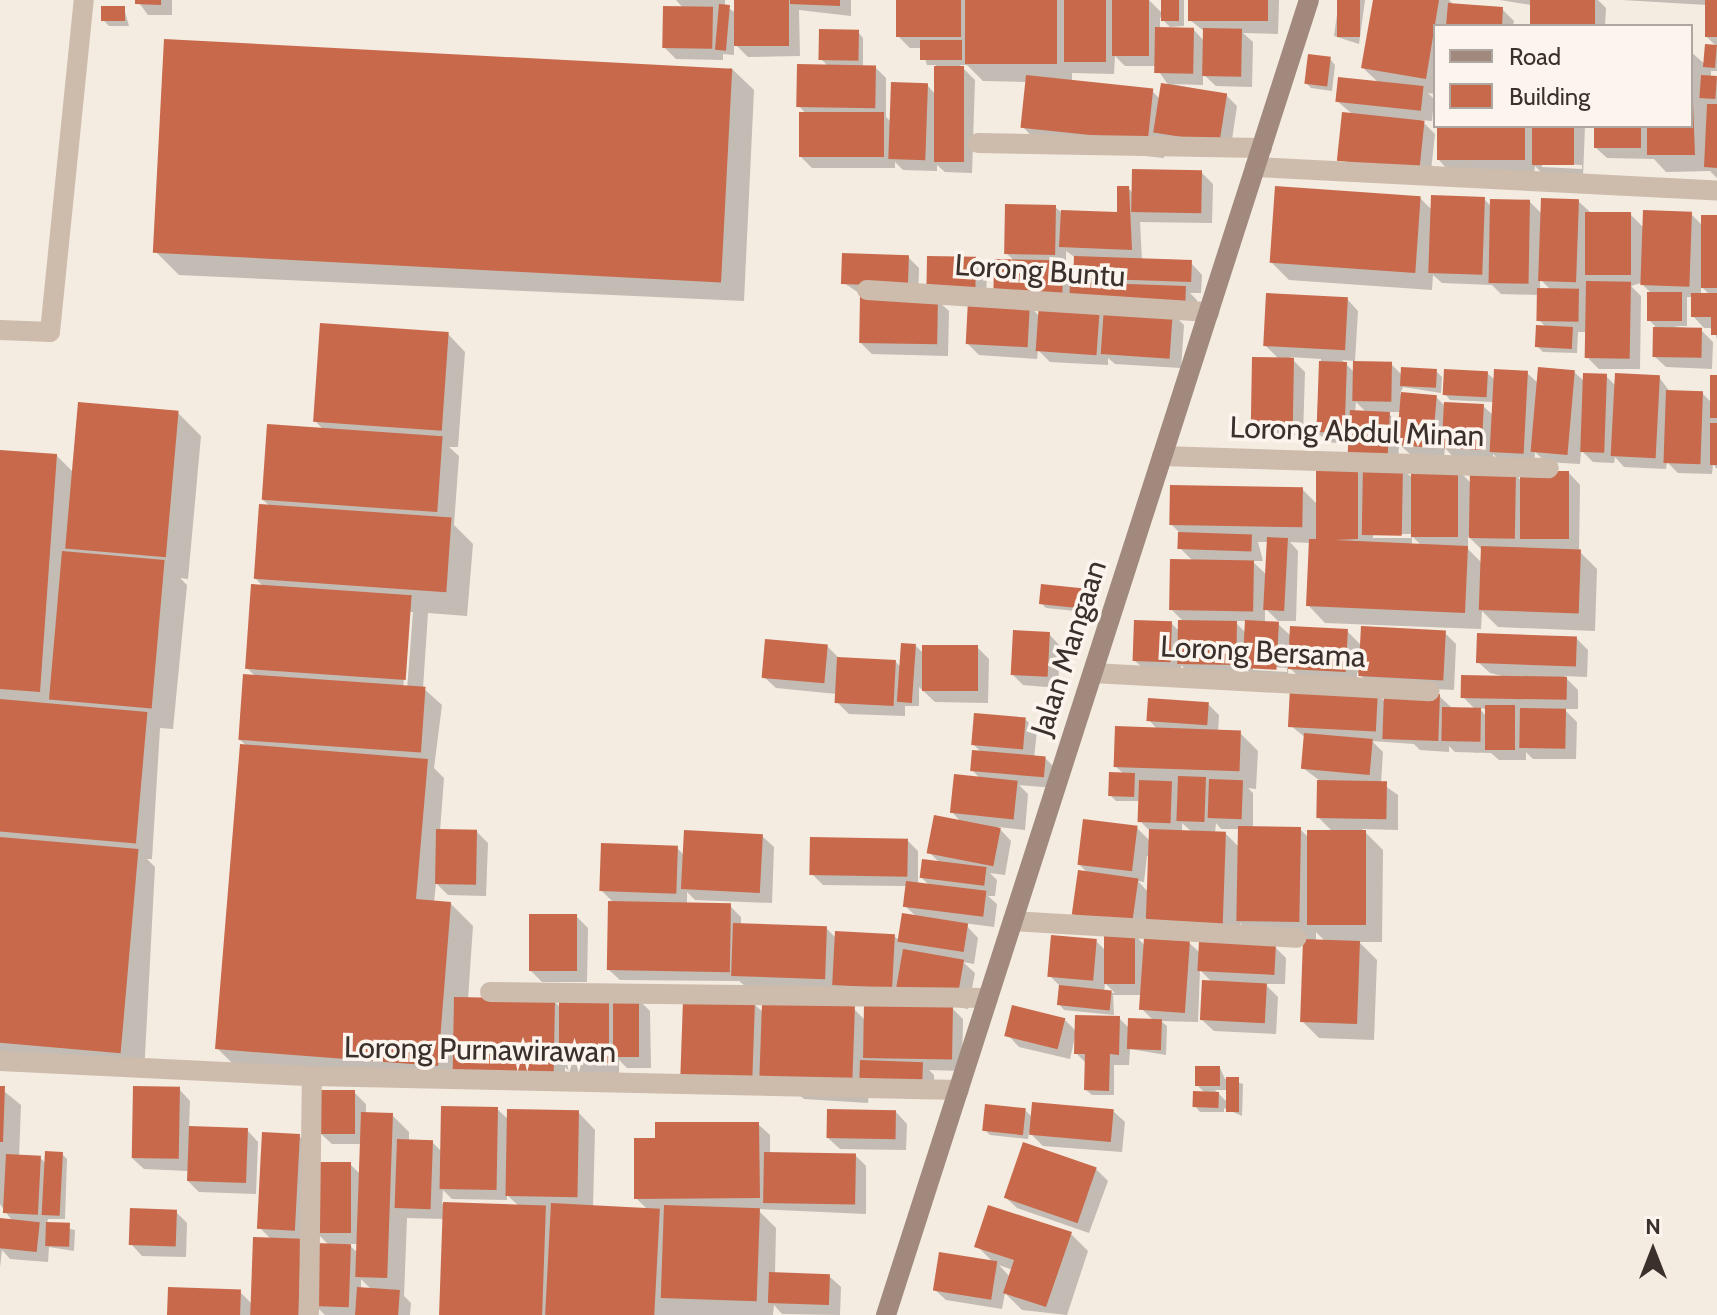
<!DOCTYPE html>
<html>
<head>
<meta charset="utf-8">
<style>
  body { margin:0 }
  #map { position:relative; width:1717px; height:1315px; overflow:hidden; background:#f4ebe1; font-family:Cabin,sans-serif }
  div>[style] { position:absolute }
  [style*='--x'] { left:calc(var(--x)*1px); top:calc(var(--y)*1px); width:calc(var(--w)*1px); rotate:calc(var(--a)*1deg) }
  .shadow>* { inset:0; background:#0003 }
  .building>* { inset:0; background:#c8694b; transform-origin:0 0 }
  .street>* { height:20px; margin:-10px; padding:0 10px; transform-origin:10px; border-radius:10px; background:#cdbbac }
  .secondary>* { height:20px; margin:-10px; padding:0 10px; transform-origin:10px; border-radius:10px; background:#a18a7d }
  span { translate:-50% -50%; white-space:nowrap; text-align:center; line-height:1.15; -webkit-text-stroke:7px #fbf5ee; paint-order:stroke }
  .street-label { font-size:30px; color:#3b302b }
  .legend { position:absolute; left:1433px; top:24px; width:260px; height:104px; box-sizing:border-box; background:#fbf5ee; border:2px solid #aea6a0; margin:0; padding:10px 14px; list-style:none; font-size:24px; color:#3b302b }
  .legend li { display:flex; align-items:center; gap:16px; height:40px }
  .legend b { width:40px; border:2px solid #aea6a0 }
  .north { position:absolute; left:1613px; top:1211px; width:80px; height:80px; -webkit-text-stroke:6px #fbf5ee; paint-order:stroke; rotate:0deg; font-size:22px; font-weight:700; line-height:32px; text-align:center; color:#3b302b }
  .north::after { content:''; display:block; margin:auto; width:28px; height:36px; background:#3b302b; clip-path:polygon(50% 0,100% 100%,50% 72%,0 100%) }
</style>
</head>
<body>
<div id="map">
  <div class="shadow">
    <div style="clip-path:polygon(137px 0,172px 0,172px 15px,148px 15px)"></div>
    <div style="clip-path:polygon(676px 0,725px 0,725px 6px,736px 13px,736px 0,851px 0,851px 16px,799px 10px,800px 56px,748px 57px,734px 43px,734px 55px,723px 54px,723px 60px,676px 59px,664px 47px,684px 9px)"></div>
    <div style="clip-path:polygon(evenodd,898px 0,1149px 0,1163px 14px,1163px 0,1184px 0,1184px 26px,1170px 27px,1160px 17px,1160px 29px,1194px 30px,1205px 42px,1205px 32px,1190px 20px,1190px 0,1279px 0,1278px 34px,1243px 33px,1253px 42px,1252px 87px,1216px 86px,1203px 74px,1203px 85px,1173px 84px,1226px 95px,1237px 106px,1230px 153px,1166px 143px,1164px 158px,1040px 145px,1023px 127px,1028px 82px,983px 81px,967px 65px,960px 65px,975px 80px,972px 173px,945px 172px,937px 165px,937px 171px,903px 170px,895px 162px,895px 168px,812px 168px,801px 157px,807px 115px,799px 106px,829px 67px,821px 59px,858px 32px,863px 38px,863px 67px,875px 67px,886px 78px,886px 117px,892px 123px,927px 85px,935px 94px,936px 65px,927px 65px,922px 48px,910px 48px,898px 36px,898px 0,1115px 56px,1125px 66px,1155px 66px,1169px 86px,1160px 99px,1152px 91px,1072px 82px,1072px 73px,1114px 74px,1115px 56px)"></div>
    <div style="clip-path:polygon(1339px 0,1365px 0,1359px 44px,1334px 36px)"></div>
    <div style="clip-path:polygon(1375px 0,1449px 0,1454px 5px,1502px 9px,1514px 21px,1513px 26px,1435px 26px,1435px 94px,1428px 93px,1434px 99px,1432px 121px,1421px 120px,1435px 134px,1430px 180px,1337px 101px,1379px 83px,1363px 68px)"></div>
    <div style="clip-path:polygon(1500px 0,1598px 0,1606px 8px,1605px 26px,1531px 26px,1531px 5px)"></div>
    <div style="clip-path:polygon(1622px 0,1717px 0,1717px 71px,1711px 71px,1711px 78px,1717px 78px,1717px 178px,1710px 171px,1666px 172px,1654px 159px,1607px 158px,1595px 147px,1596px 126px,1691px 126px,1691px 52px,1707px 66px,1717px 47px,1706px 36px,1707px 5px)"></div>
    <div style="clip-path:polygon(124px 8px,129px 26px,109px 26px,103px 20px)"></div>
    <div style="clip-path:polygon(1330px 59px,1335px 65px,1332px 91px,1311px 88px,1306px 83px)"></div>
    <div style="clip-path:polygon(731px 68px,754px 90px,744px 301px,179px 275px,156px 252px)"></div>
    <div style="clip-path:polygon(evenodd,1439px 126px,1585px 126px,1583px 177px,1544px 175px,1535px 166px,1534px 175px,1449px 171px,1438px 159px,1439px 126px,1542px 163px,1582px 165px,1582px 169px,1542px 167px,1542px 163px)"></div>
    <div style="clip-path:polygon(evenodd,1201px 172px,1213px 184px,1212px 223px,1140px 222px,1142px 261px,1191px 263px,1202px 275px,1201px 293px,1190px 293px,1197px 300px,1196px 312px,1170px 311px,1184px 325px,1181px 368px,1115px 364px,1108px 358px,1108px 365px,1050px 362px,1038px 350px,1037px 359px,979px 355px,968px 344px,970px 303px,939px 302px,949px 311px,948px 356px,872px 354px,861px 343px,862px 295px,844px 283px,908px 257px,919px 268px,918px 300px,975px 259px,987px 270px,986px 303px,1015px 261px,1006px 253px,1055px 207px,1061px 212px,1122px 214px,1128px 188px,1133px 193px,1201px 172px,1066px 251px,1076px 258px,1076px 275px,1066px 265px,1066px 251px,1201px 172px,1074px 276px,1079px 280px,1083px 284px,1074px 284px,1074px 276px,1201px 172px,1027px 303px,1041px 304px,1040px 317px,1027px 303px)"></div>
    <div style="clip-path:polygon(evenodd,1420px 198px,1433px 211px,1484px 199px,1492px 207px,1530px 202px,1543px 215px,1578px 201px,1590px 212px,1630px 214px,1644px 228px,1691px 214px,1703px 226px,1717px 217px,1717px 339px,1713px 328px,1704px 328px,1693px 316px,1693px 297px,1687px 297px,1687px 326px,1673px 326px,1701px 330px,1713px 342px,1712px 369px,1666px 367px,1654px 356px,1655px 326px,1649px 320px,1652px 294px,1641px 283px,1631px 286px,1641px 296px,1640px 369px,1599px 369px,1587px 357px,1588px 332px,1578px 332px,1577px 353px,1543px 352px,1537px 346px,1546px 327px,1539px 320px,1539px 295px,1501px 294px,1492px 285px,1442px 283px,1433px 275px,1432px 290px,1289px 280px,1271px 262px,1420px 198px,1540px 279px,1551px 290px,1540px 290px,1540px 279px,1420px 198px,1701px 286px,1710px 295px,1701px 295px,1701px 286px)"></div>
    <div style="clip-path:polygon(evenodd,1347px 299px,1358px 311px,1355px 361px,1342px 360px,1355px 373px,1391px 364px,1402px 375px,1436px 371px,1442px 377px,1441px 393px,1403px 387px,1400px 394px,1436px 397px,1446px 407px,1483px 406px,1493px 415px,1493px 402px,1450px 400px,1445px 394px,1487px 373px,1495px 380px,1527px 373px,1539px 384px,1574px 372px,1585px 382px,1606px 376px,1616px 386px,1659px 377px,1670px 392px,1702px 393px,1712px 403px,1717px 377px,1717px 469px,1713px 464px,1712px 474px,1678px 473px,1667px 462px,1666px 469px,1624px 467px,1615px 457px,1614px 463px,1593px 462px,1581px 450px,1580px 464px,1546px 462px,1535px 452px,1534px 464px,1502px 462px,1493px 454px,1493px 461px,1455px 459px,1445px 448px,1444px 457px,1411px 455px,1399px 444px,1398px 467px,1413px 478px,1457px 469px,1471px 483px,1515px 474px,1521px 481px,1569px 473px,1580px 485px,1579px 551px,1597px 569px,1595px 631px,1498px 627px,1482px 611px,1481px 629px,1325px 623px,1308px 605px,1311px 543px,1290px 542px,1298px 551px,1296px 621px,1278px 621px,1265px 608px,1265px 623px,1278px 624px,1292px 637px,1347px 631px,1362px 646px,1445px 633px,1456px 644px,1454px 690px,1372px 686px,1357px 672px,1357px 683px,1302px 680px,1288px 666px,1288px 680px,1256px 678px,1246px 669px,1246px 676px,1191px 675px,1181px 665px,1181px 673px,1146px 671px,1134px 660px,1171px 623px,1180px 632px,1184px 622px,1172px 610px,1193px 561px,1180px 548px,1180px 533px,1171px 524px,1302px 489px,1318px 505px,1357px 465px,1350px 444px,1327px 442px,1316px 431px,1321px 359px,1290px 357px,1305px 372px,1303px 436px,1263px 434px,1252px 423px,1280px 360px,1265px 345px,1347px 299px,1356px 402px,1367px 413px,1355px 412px,1356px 402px,1347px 299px,1387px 412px,1401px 412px,1401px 426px,1387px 412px,1347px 299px,1373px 534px,1412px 534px,1411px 538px,1373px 538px,1373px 534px,1347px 299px,1412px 536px,1422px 546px,1412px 545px,1412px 536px,1347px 299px,1468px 536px,1481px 549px,1482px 563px,1468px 549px,1468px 536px,1347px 299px,1258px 542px,1269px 542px,1268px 576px,1252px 561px,1263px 561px,1258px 542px,1347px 299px,1234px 621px,1247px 621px,1246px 633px,1234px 621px,1347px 299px,1253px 666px,1287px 668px,1287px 672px,1253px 670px,1253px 666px)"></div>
    <div style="clip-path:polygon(evenodd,448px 334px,465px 352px,458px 447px,449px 447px,459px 456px,454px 525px,473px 544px,467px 616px,428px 613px,423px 688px,442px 705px,434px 768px,444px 778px,440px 831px,477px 832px,488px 843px,486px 896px,448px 895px,436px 883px,434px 902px,451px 904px,473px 926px,468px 999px,554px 1001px,561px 1008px,608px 999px,615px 1006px,639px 1000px,650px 1011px,651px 1068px,627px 1068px,619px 1060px,619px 1075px,572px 1074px,565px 1067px,565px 1084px,240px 1071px,217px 1048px,248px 747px,240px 740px,256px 677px,247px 668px,264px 587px,255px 578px,271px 507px,263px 500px,324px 430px,315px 421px,448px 334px,409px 612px,413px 612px,407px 690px,403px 690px,409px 612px)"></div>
    <div style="clip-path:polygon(178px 413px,201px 436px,188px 579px,180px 578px,187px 585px,173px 729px,160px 728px,152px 859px,147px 859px,155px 867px,144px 1074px,0 1062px,0 452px,57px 456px,74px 473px)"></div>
    <div style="clip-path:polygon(1081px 590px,1086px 595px,1085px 612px,1046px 608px,1041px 603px)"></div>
    <div style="clip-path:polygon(1049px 634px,1060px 646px,1058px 688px,1023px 685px,1012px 674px)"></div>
    <div style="clip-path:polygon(evenodd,1576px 638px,1588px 650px,1587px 677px,1564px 676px,1578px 690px,1578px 709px,1564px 709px,1577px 722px,1576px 759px,1533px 759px,1526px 752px,1526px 760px,1499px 760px,1491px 753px,1455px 752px,1449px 746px,1449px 752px,1420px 750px,1414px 744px,1372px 741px,1383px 752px,1381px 783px,1398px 795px,1398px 830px,1362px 829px,1383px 850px,1382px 942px,1359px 942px,1377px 960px,1374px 1040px,1319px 1038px,1302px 1021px,1305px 939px,1255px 938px,1240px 923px,1240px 941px,1275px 947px,1286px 958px,1285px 984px,1265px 984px,1278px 997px,1276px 1034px,1214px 1031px,1202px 1020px,1212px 982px,1200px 970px,1198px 1022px,1161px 1021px,1167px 1026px,1166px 1055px,1130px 1049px,1129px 1065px,1114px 1065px,1114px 1095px,1092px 1095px,1086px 1090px,1087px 1064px,1076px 1053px,1075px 1037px,1070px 1059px,1019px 1047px,1008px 1035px,1064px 1019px,1077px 1032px,1119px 1018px,1130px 1029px,1154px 1021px,1142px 1009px,1143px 995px,1113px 995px,1114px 1015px,1064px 1010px,1059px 1004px,1061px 987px,1050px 976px,1096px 941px,1106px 951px,1135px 935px,1146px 947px,1168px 942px,1145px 918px,1143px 932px,1079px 864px,1137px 828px,1150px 841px,1151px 832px,1140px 821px,1141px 801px,1116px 801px,1111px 796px,1124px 774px,1115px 766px,1158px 730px,1149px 720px,1208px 704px,1219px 715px,1218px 732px,1240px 733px,1258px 751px,1256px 789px,1248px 788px,1253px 793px,1253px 828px,1300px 829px,1309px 838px,1333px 832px,1318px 817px,1319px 780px,1303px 768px,1306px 738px,1291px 726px,1377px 694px,1386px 703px,1439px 696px,1451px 707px,1476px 710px,1463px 697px,1511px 678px,1490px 673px,1478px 662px,1576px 638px,1479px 708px,1487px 709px,1487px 717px,1479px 708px,1576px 638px,1182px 823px,1192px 832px,1182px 832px,1182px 823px,1576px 638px,1216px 823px,1221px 829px,1240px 829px,1239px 847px,1226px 834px,1215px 833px,1216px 823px,1576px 638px,1147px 856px,1150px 857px,1148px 892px,1138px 881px,1144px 882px,1147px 856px,1576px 638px,1316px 932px,1326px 942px,1316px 941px,1316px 932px,1576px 638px,1185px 939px,1201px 939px,1201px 954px,1185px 939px,1576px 638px,1105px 983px,1115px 993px,1104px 992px,1105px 983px)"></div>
    <div style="clip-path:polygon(827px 646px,839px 658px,896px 662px,902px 669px,916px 646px,924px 654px,977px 647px,989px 659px,988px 703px,935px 702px,919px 687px,919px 706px,905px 706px,905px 716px,849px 714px,837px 702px,837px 694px,776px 688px,764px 677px)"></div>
    <div style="clip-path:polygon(1026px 720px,1037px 731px,1034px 758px,1046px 759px,1057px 770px,1055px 788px,1019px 785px,1028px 794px,1025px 830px,998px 827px,1011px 841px,1005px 875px,990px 873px,997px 880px,995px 896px,988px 896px,997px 904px,994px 927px,964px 923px,978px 938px,974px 964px,963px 962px,975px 973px,968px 1009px,910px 998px,745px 986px,739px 981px,620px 980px,608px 969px,614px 903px,602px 891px,677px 848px,685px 856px,762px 836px,774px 847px,772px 903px,695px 900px,687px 892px,687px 905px,730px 906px,741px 917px,741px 925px,826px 928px,836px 938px,894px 936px,900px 941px,917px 917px,905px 906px,907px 886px,823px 885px,812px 874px,907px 840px,918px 851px,918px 884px,930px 886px,921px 877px,940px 863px,929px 852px,962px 823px,952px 812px,981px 779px,972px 770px,982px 753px,973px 744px)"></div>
    <div style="clip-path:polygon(576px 916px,588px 928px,587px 982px,542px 982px,530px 970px)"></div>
    <div style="clip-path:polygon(755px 1005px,764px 1013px,854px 1009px,866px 1021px,951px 1007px,963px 1019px,962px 1071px,929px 1070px,934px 1075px,934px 1097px,869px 1092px,868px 1103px,804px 1099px,798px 1094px,682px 1079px)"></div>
    <div style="clip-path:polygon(evenodd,1220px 1068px,1225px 1079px,1243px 1084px,1242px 1116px,1224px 1108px,1224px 1112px,1200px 1112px,1195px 1106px,1205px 1093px,1197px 1085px,1220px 1068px,1215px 1090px,1227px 1090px,1227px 1102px,1215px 1090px)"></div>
    <div style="clip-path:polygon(0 1088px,21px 1105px,19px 1157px,40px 1158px,47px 1164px,62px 1154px,67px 1159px,65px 1219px,48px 1219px,47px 1224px,75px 1230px,74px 1251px,49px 1247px,48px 1262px,10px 1259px,2px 1250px,0 1268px,0 1218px,13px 1222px,0 1204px)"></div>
    <div style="clip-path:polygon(179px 1089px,190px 1101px,189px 1128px,247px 1130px,258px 1142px,256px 1194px,199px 1192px,187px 1180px,188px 1171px,144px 1169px,132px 1158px)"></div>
    <div style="clip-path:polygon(evenodd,354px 1092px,366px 1104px,366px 1114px,392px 1115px,409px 1132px,409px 1141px,432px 1142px,442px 1152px,497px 1109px,509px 1120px,578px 1112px,595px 1130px,593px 1207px,647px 1209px,636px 1198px,657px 1140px,758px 1124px,770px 1135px,770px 1154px,855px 1155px,866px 1166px,866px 1214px,757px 1209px,776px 1228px,775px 1274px,829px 1276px,841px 1287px,840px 1315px,782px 1314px,774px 1305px,773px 1315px,441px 1315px,445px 1219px,407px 1218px,404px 1296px,411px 1303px,410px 1315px,325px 1315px,315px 1305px,329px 1245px,316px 1232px,350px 1164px,361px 1175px,362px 1144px,332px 1144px,320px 1133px,354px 1092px,443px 1190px,452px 1199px,507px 1200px,507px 1195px,520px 1207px,442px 1204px,443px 1190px,354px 1092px,348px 1244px,359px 1244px,359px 1254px,348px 1244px,354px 1092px,361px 1279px,372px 1290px,361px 1290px,361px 1279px)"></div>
    <div style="clip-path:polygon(1025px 1110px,1033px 1118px,1113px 1111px,1125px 1122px,1122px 1152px,1043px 1146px,1029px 1132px,1028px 1139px,990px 1135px,985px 1130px)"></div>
    <div style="clip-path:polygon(896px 1112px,907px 1124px,906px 1150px,840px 1149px,828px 1138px)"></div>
    <div style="clip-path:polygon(299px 1136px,311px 1147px,310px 1315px,169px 1315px,240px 1292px,252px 1304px,272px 1240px,260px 1228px)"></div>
    <div style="clip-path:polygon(1096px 1169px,1108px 1181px,1089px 1233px,1017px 1208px,1005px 1197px)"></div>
    <div style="clip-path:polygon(176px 1212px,187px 1223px,186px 1257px,142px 1256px,131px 1244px)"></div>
    <div style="clip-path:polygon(evenodd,1071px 1234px,1088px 1251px,1067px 1315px,1022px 1310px,1005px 1293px,1002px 1309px,946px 1300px,934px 1289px,993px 1262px,977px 1246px,1071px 1234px,999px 1265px,1013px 1270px,1010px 1277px,999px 1265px)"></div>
  </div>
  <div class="building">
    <div style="clip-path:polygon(135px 0,161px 0,161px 5px,135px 4px)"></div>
    <div style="left:734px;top:0;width:55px;height:46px"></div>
    <div style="clip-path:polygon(790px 0,840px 0,840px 6px,790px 4px)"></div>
    <div style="left:896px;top:0;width:65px;height:37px"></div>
    <div style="left:965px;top:0;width:92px;height:64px"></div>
    <div style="left:1064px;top:0;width:42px;height:62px"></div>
    <div style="left:1112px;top:0;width:37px;height:56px"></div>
    <div style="left:1161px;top:0;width:18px;height:21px"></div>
    <div style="left:1188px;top:0;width:80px;height:21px"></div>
    <div style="left:1337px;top:0;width:23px;height:37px"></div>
    <div style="clip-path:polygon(1373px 0,1439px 0,1426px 79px,1361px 68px)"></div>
    <div style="left:1530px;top:0;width:65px;height:26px"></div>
    <div style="left:1705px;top:0;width:12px;height:37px"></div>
    <div style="clip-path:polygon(1448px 3px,1503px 7px,1502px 26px,1446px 26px)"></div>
    <div style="left:719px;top:4px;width:11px;height:46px;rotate:5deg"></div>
    <div style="left:101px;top:6px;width:24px;height:15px"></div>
    <div style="left:663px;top:6px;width:50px;height:42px;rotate:1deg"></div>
    <div style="left:1155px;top:27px;width:39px;height:46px;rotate:1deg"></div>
    <div style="left:1203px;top:28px;width:39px;height:48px;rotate:1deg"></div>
    <div style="left:819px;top:29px;width:40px;height:31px;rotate:1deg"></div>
    <div style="left:164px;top:39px;width:569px;height:214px;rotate:3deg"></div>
    <div style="left:920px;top:40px;width:42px;height:20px"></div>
    <div style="left:1705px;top:44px;width:12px;height:23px;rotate:5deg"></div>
    <div style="clip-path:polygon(1691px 50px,1695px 155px,1647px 155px,1647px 126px,1691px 126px)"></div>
    <div style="left:1308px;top:54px;width:23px;height:30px;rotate:7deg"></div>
    <div style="left:797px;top:64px;width:79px;height:43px;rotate:1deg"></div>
    <div style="left:934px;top:66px;width:30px;height:96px"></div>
    <div style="left:1026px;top:75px;width:128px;height:53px;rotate:6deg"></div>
    <div style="left:1701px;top:75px;width:16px;height:23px;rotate:4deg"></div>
    <div style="left:1338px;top:77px;width:86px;height:25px;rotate:6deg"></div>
    <div style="left:891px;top:82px;width:37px;height:77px;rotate:2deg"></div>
    <div style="left:1161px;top:83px;width:67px;height:50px;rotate:9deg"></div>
    <div style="clip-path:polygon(1707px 104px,1717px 104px,1717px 168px,1704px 167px)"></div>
    <div style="left:884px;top:112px;width:45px;height:85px;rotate:90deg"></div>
    <div style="left:1342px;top:112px;width:83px;height:49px;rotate:6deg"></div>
    <div style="left:1437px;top:126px;width:88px;height:34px"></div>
    <div style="left:1532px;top:126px;width:42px;height:39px"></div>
    <div style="left:1594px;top:126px;width:47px;height:22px"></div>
    <div style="left:1132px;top:169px;width:70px;height:43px;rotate:1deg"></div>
    <div style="clip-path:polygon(1117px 186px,1129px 186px,1132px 250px,1059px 247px,1061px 210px,1117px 212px)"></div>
    <div style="left:1275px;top:186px;width:146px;height:77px;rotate:4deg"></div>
    <div style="left:1431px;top:195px;width:54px;height:78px;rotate:2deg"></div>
    <div style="left:1541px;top:198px;width:38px;height:83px;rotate:2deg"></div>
    <div style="left:1490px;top:199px;width:40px;height:84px;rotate:1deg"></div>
    <div style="left:1005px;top:204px;width:51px;height:50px;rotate:1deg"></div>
    <div style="left:1643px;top:210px;width:49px;height:75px;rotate:2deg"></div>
    <div style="left:1585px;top:212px;width:46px;height:63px"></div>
    <div style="left:1701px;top:215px;width:16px;height:73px"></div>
    <div style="left:842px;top:253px;width:67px;height:31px;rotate:2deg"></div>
    <div style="left:927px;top:256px;width:49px;height:36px;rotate:1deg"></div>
    <div style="left:1074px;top:256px;width:118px;height:22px;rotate:2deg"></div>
    <div style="left:994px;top:259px;width:69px;height:34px;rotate:1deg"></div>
    <div style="left:1586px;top:281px;width:45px;height:77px;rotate:1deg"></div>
    <div style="left:1070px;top:282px;width:116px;height:15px;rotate:2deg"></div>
    <div style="left:1537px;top:288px;width:42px;height:33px;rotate:1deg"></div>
    <div style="left:1647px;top:292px;width:35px;height:29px"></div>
    <div style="left:1266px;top:293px;width:82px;height:53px;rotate:3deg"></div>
    <div style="clip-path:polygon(1691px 293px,1717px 293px,1717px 335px,1711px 335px,1711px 317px,1691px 317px)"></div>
    <div style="left:860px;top:296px;width:78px;height:47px;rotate:1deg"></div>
    <div style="left:968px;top:300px;width:62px;height:44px;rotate:3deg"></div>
    <div style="left:1039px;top:303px;width:61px;height:48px;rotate:4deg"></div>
    <div style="left:1104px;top:307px;width:69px;height:47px;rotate:4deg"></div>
    <div style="left:320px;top:323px;width:129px;height:99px;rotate:4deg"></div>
    <div style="left:1536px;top:325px;width:37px;height:22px;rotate:3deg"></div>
    <div style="left:1653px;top:327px;width:49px;height:30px;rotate:1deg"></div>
    <div style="left:1252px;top:357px;width:42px;height:67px;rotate:1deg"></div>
    <div style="left:1319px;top:361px;width:28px;height:71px;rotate:2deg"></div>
    <div style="left:1353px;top:361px;width:39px;height:40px;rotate:1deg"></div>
    <div style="left:1401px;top:367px;width:36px;height:19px;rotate:3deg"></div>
    <div style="left:1538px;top:367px;width:37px;height:85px;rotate:5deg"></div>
    <div style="left:1444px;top:369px;width:44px;height:26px;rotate:3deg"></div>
    <div style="left:1494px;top:369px;width:34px;height:83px;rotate:3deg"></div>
    <div style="left:1583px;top:373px;width:24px;height:79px;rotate:2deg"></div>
    <div style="left:1615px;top:373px;width:45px;height:83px;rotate:3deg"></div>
    <div style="left:1710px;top:375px;width:7px;height:43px"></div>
    <div style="left:1666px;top:390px;width:37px;height:73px;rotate:2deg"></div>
    <div style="left:1401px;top:392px;width:36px;height:53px;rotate:5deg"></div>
    <div style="left:78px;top:402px;width:101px;height:147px;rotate:5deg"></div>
    <div style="left:1444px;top:402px;width:40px;height:46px;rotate:3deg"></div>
    <div style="left:1350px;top:410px;width:40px;height:43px;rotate:3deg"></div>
    <div style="left:1710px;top:423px;width:7px;height:42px"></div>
    <div style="left:267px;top:424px;width:176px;height:76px;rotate:4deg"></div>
    <div style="clip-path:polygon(0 450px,57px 454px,40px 692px,0 689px)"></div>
    <div style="clip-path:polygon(1316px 463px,1358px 463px,1358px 539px,1335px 540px,1468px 546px,1465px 613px,1306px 606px,1309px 539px,1316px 539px)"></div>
    <div style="left:1363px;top:464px;width:40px;height:71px;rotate:1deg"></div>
    <div style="left:1411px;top:467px;width:47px;height:70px"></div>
    <div style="left:1470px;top:471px;width:46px;height:67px;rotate:1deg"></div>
    <div style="left:1520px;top:471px;width:49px;height:68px"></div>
    <div style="left:1170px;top:485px;width:133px;height:40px;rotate:1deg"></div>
    <div style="left:259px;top:504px;width:193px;height:75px;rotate:4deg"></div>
    <div style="left:1178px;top:532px;width:74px;height:17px;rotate:2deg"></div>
    <div style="left:1267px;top:537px;width:21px;height:73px;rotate:3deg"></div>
    <div style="left:1481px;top:546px;width:100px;height:64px;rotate:2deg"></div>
    <div style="left:62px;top:551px;width:103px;height:149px;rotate:5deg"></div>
    <div style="left:1170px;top:559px;width:84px;height:51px;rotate:1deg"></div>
    <div style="left:251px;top:584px;width:161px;height:85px;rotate:4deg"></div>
    <div style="left:1041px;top:584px;width:41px;height:20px;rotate:6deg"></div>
    <div style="left:1134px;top:620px;width:38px;height:41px;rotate:2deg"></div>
    <div style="left:1178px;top:620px;width:59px;height:44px;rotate:1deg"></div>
    <div style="left:1245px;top:620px;width:34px;height:48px;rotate:3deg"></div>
    <div style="left:1290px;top:626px;width:58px;height:43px;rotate:3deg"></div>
    <div style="left:1361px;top:626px;width:85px;height:50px;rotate:3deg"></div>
    <div style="left:1013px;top:630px;width:37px;height:45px;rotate:3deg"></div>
    <div style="left:1477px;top:633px;width:100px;height:30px;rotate:2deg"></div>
    <div style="left:765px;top:639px;width:63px;height:39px;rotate:5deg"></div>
    <div style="left:901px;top:643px;width:15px;height:59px;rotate:4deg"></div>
    <div style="left:922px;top:645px;width:56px;height:46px"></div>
    <div style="left:837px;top:657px;width:59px;height:46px;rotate:3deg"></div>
    <div style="left:243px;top:674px;width:183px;height:66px;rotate:4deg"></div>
    <div style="left:1461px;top:675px;width:106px;height:23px;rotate:1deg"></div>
    <div style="left:1290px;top:688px;width:88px;height:39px;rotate:3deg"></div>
    <div style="left:1384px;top:692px;width:56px;height:47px;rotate:2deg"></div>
    <div style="left:1148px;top:698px;width:61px;height:23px;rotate:4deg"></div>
    <div style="left:0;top:699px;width:148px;height:132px;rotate:5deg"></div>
    <div style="left:1485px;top:705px;width:30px;height:45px"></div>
    <div style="left:1442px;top:707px;width:39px;height:34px;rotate:1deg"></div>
    <div style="left:1520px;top:708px;width:46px;height:40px;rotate:1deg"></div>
    <div style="left:974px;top:713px;width:52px;height:32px;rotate:5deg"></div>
    <div style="left:1115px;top:726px;width:126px;height:41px;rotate:2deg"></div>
    <div style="left:1304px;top:733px;width:69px;height:36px;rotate:5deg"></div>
    <div style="clip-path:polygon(240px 744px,428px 759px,416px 899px,451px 902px,438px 1066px,215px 1049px)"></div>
    <div style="left:972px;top:750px;width:74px;height:21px;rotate:5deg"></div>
    <div style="left:1109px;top:772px;width:26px;height:24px;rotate:2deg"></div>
    <div style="left:954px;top:774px;width:64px;height:39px;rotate:6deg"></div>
    <div style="left:1178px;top:776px;width:28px;height:45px;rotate:2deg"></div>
    <div style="left:1209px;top:779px;width:34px;height:39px;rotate:2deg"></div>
    <div style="left:1139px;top:780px;width:33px;height:42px;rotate:2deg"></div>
    <div style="left:1317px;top:780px;width:70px;height:38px;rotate:1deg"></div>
    <div style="left:934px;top:815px;width:68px;height:39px;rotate:11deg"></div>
    <div style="left:1083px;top:819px;width:55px;height:46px;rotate:7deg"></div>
    <div style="left:1238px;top:826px;width:63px;height:95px;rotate:1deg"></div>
    <div style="left:436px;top:829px;width:41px;height:55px;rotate:1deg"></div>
    <div style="left:1149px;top:829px;width:77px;height:93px;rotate:2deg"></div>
    <div style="left:684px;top:830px;width:79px;height:59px;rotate:3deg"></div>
    <div style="left:1307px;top:830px;width:59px;height:95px"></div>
    <div style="left:0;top:837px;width:139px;height:205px;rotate:5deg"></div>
    <div style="left:810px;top:837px;width:98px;height:38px;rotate:1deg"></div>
    <div style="left:601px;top:843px;width:77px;height:48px;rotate:2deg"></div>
    <div style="left:922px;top:859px;width:65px;height:19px;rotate:7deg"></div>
    <div style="left:1078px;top:870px;width:61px;height:45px;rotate:8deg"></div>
    <div style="left:906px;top:881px;width:81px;height:26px;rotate:7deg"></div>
    <div style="left:608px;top:901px;width:123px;height:69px;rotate:1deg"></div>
    <div style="left:902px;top:913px;width:67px;height:29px;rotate:9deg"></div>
    <div style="left:529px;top:914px;width:48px;height:57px"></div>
    <div style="left:733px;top:923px;width:94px;height:53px;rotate:2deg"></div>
    <div style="left:835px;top:931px;width:60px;height:54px;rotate:3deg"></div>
    <div style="left:1104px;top:933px;width:31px;height:51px"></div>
    <div style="left:1051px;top:935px;width:46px;height:42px;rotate:5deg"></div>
    <div style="left:1144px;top:938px;width:46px;height:72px;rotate:4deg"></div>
    <div style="left:1303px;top:939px;width:57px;height:83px;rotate:2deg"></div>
    <div style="left:1199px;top:941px;width:77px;height:30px;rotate:3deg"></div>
    <div style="left:903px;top:949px;width:62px;height:39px;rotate:10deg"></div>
    <div style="left:1202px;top:980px;width:65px;height:40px;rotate:3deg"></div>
    <div style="left:1059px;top:985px;width:53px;height:20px;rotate:6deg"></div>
    <div style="left:454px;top:997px;width:101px;height:74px;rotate:1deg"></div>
    <div style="left:559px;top:997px;width:50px;height:66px"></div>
    <div style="left:613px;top:998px;width:26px;height:59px"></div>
    <div style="left:683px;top:1000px;width:72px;height:80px;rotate:2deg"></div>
    <div style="left:762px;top:1003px;width:93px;height:79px;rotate:2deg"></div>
    <div style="left:864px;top:1004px;width:89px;height:54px;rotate:1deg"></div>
    <div style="left:1012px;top:1005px;width:55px;height:32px;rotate:14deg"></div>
    <div style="clip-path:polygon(1075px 1015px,1120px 1016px,1119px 1055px,1110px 1054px,1109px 1091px,1084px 1090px,1085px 1054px,1074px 1054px)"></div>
    <div style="left:1128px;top:1018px;width:34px;height:31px;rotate:2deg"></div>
    <div style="left:860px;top:1060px;width:63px;height:25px;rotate:2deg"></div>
    <div style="left:1195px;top:1066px;width:25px;height:20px"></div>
    <div style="left:1226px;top:1077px;width:13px;height:35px"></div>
    <div style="clip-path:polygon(0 1086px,5px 1086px,3px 1142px,0 1142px)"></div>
    <div style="left:133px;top:1086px;width:47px;height:72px;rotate:1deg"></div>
    <div style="left:355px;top:1090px;width:44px;height:37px;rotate:90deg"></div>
    <div style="left:1193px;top:1091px;width:26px;height:16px;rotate:2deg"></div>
    <div style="left:1032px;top:1102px;width:82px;height:33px;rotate:5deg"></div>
    <div style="left:985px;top:1104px;width:41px;height:27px;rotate:6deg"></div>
    <div style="left:441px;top:1106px;width:57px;height:83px;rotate:1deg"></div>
    <div style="left:507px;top:1109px;width:72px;height:87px;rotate:1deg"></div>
    <div style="left:827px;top:1109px;width:69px;height:29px;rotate:1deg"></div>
    <div style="left:361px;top:1112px;width:32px;height:165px;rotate:2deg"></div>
    <div style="clip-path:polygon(655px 1122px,759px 1122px,760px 1198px,634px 1199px,634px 1138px,655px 1138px)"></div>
    <div style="left:189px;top:1126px;width:59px;height:55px;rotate:2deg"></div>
    <div style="left:262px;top:1132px;width:38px;height:97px;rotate:3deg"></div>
    <div style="left:397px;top:1139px;width:36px;height:69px;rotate:2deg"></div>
    <div style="left:1023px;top:1142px;width:78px;height:59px;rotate:19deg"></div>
    <div style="left:45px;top:1151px;width:18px;height:64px;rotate:3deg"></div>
    <div style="left:764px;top:1152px;width:92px;height:51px;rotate:1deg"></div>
    <div style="left:6px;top:1154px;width:35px;height:59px;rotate:3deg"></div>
    <div style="left:314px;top:1162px;width:37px;height:71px"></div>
    <div style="left:443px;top:1202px;width:103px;height:113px;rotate:2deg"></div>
    <div style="left:551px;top:1203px;width:109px;height:112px;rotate:3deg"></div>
    <div style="left:664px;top:1205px;width:96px;height:93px;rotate:2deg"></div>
    <div style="clip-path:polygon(988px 1205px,1072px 1232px,1046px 1307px,1003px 1293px,1014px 1260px,974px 1247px)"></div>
    <div style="left:130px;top:1208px;width:47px;height:37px;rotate:2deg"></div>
    <div style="left:0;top:1218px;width:40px;height:30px;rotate:6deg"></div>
    <div style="left:46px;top:1222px;width:24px;height:24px;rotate:2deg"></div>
    <div style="left:253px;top:1237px;width:48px;height:78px;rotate:2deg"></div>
    <div style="left:314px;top:1243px;width:37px;height:63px;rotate:2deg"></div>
    <div style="left:939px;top:1252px;width:59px;height:39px;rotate:9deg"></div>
    <div style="left:769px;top:1272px;width:61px;height:31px;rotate:2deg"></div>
    <div style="left:168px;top:1287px;width:73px;height:28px;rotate:2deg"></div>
    <div style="left:357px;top:1287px;width:43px;height:28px;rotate:4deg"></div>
  </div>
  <div class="street">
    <div style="--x:978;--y:143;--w:284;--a:1"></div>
    <div style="--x:1255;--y:167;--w:463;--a:2.9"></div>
    <div style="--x:867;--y:290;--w:343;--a:3.7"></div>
    <div style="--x:0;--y:330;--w:50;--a:2.3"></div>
    <div style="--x:50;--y:332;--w:334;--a:-84.2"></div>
    <div style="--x:1162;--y:456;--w:387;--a:1.8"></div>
    <div style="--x:1093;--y:673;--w:337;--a:3.1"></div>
    <div style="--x:1013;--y:921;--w:284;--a:3.4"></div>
    <div style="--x:490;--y:992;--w:498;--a:0.7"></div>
    <div style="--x:0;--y:1061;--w:312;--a:2.8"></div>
    <div style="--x:312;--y:1076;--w:647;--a:1.24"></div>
    <div style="--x:309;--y:1312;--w:236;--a:-89.3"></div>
  </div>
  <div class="secondary">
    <div style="--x:886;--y:1315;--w:1381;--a:-72.17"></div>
  </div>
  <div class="street-label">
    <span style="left:1040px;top:271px;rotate:4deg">Lorong Buntu</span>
    <span style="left:1357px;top:432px;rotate:2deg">Lorong Abdul Minan</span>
    <span style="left:1069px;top:648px;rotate:-72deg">Jalan Mangaan</span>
    <span style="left:1263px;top:652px;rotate:3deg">Lorong Bersama</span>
    <span style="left:480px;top:1050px;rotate:1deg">Lorong Purnawirawan</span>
  </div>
  <ul class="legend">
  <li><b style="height:10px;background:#a18a7d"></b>Road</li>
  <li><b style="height:22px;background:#c8694b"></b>Building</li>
  </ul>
  <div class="north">N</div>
</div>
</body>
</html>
